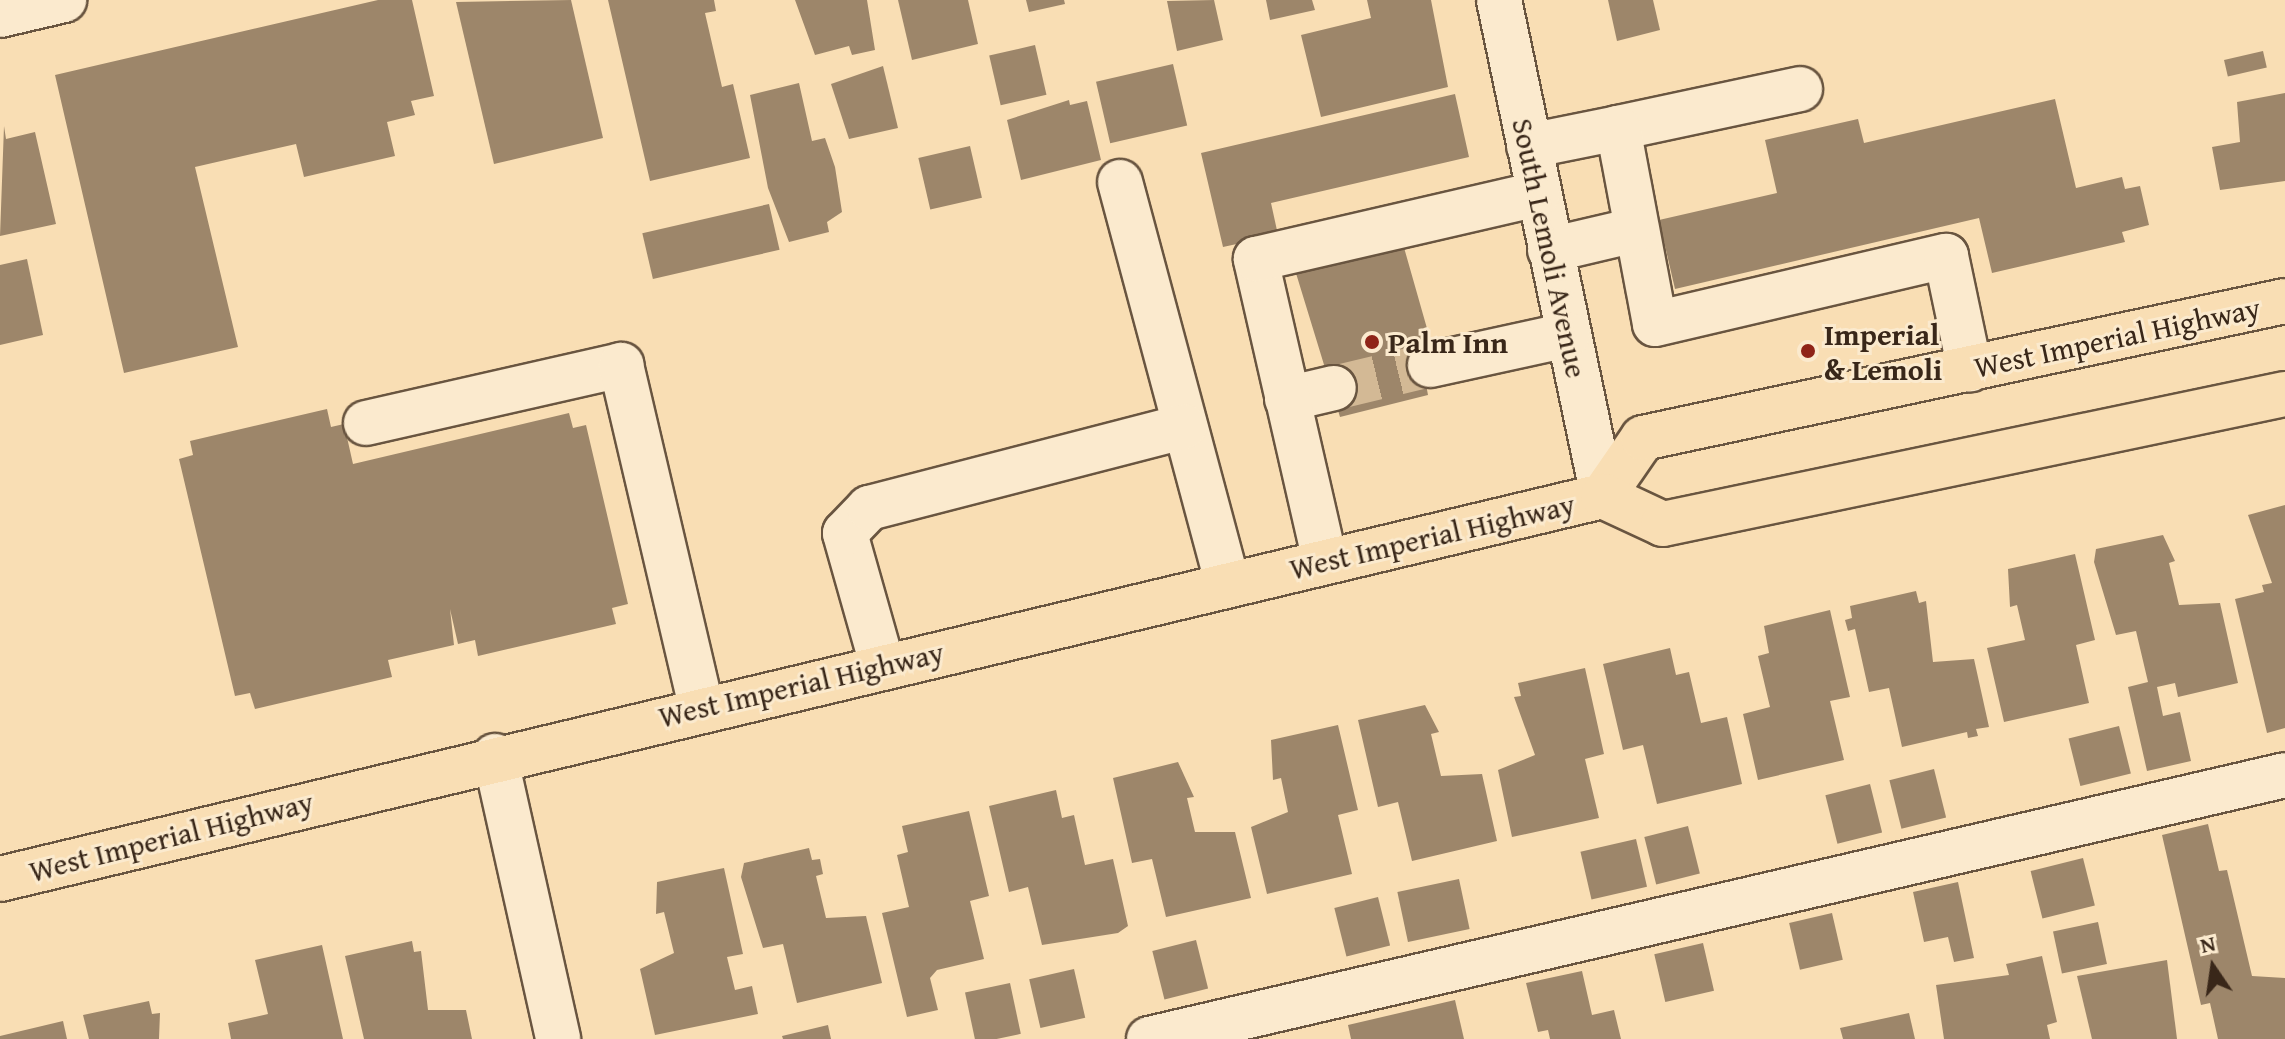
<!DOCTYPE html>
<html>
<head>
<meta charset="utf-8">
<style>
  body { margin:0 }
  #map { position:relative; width:2285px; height:1039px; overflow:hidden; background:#f9deb4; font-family:"Gentium Book Plus",serif }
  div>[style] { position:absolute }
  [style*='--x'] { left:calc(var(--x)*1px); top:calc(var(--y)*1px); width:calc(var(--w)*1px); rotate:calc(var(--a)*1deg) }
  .building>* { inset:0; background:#9d866a; transform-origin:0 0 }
  .minor-tunnel>* { height:44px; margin-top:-22px; transform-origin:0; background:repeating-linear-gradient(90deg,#d3b995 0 44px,transparent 0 66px) }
  .roads { filter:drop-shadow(2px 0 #695540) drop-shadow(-2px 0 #695540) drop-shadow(0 2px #695540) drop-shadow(0 -2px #695540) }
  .minor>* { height:44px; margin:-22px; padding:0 22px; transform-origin:22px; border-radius:22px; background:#fbeace }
  .major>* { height:44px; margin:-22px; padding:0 22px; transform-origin:22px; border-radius:22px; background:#f9deb4 }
  .dots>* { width:22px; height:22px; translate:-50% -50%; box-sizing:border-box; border:4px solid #fbeace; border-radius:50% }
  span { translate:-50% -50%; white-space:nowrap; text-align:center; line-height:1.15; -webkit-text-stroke:6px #fbeace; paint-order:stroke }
  .street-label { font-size:30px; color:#392719 }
  .poi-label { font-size:30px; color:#392719; font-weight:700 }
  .left { translate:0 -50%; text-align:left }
  .north { position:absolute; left:2173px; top:927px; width:80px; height:80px; -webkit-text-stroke:6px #fbeace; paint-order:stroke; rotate:347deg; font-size:22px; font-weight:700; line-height:32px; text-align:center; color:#392719 }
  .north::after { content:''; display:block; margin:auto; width:28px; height:36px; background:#392719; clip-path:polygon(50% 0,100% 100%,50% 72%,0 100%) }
</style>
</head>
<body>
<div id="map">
  <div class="building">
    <div style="clip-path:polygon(378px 0,412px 0,434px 96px,411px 101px,415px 115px,387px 122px,395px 156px,304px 177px,296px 144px,195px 167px,238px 347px,124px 373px,55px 75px)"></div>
    <div style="clip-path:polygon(571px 0,603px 138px,494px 164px,456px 2px)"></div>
    <div style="clip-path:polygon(608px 0,714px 0,716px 11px,705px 13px,722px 87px,733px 84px,750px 158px,650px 181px)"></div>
    <div style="clip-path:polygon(795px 0,867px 0,875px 50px,852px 55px,849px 46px,815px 55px)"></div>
    <div style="clip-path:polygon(898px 0,968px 0,978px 44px,912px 60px)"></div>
    <div style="clip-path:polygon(1026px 0,1064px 0,1065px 4px,1029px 12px)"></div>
    <div style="clip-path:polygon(1214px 0,1223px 40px,1177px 51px,1167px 1px)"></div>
    <div style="clip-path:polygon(1266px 0,1312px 0,1315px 10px,1270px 20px)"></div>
    <div style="clip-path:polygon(1367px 0,1431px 0,1448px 87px,1321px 117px,1301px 35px,1371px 18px)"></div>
    <div style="clip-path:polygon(1608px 0,1653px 0,1660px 30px,1617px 41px)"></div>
    <div style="left:1035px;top:45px;width:51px;height:47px;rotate:77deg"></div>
    <div style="left:2263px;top:51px;width:17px;height:40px;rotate:77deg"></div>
    <div style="left:1173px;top:64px;width:63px;height:79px;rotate:77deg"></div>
    <div style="clip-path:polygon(883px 66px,898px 128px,849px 139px,831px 84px)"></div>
    <div style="clip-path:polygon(799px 83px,812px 141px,825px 138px,835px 167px,842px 212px,827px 222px,829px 232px,789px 242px,768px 188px,750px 95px)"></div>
    <div style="clip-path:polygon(2285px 93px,2285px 181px,2220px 190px,2212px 147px,2240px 142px,2237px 102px)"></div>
    <div style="clip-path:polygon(1455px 94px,1469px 157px,1271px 203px,1278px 235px,1223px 247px,1201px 153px)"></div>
    <div style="clip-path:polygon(2055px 99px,2076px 188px,2122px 177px,2125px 189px,2140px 186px,2149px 225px,2122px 232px,2125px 242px,1992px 273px,1979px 218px,1675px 289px,1659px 220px,1777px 193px,1765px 140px,1858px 119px,1864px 143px)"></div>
    <div style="clip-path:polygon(1069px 100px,1070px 105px,1087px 101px,1101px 160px,1021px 180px,1007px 120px)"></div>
    <div style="clip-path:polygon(4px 126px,6px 139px,35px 132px,56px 224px,0 236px)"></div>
    <div style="left:970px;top:146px;width:53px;height:53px;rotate:77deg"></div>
    <div style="left:769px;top:204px;width:47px;height:130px;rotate:77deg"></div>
    <div style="clip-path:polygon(1403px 244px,1434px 353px,1425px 379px,1428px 395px,1340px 417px,1295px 270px)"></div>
    <div style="clip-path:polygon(27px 259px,43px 335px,0 345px,0 265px)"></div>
    <div style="clip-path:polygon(327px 409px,331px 427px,344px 424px,353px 464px,569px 413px,573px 428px,586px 425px,628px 604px,612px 608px,616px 624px,478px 656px,475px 640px,458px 644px,450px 609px,454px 645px,388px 660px,392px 677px,255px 709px,250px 693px,235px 696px,179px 459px,193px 455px,190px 441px)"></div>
    <div style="clip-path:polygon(2285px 505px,2285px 728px,2267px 733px,2235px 599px,2264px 592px,2262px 585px,2272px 583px,2248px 515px)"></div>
    <div style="clip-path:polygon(2163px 535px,2175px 561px,2169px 563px,2179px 605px,2220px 603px,2238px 683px,2178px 697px,2175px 683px,2157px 687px,2163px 716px,2180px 712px,2191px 761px,2147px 771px,2128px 687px,2148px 682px,2136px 631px,2116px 635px,2094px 562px,2096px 549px)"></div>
    <div style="clip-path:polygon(2075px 554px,2095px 640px,2076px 645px,2089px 703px,2004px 722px,1987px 648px,2025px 640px,2017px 605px,2010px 607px,2008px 569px)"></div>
    <div style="clip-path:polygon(1916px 591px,1919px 603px,1926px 601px,1933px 662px,1974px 659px,1989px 727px,1976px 729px,1978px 736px,1968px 738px,1967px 732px,1902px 747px,1889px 688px,1869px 692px,1855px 629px,1848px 631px,1845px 620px,1852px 618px,1850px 606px)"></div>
    <div style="clip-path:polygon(1830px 610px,1850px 697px,1830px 701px,1844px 760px,1758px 780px,1743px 714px,1770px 707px,1758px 656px,1769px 653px,1764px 626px)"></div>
    <div style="clip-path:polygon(1670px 648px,1676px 675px,1689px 672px,1701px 723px,1727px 717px,1742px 784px,1657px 804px,1643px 745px,1623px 750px,1603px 664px)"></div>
    <div style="clip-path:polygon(1585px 668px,1604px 754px,1585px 759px,1599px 818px,1512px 837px,1498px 770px,1535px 755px,1514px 697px,1521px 696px,1518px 683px)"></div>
    <div style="clip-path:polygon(1425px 705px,1439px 732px,1431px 734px,1441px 776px,1482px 774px,1497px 841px,1412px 861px,1398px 802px,1378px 807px,1358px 720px)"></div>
    <div style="clip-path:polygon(1338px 725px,1358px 810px,1338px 815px,1352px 874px,1267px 894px,1251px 827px,1288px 812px,1281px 778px,1273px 780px,1271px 740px)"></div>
    <div style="left:2119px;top:726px;width:49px;height:52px;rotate:76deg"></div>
    <div style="clip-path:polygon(1178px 762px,1194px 797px,1187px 798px,1195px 832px,1235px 832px,1251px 898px,1166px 917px,1152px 859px,1132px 863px,1113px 778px)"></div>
    <div style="left:1934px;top:769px;width:50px;height:46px;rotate:76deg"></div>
    <div style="left:1870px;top:784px;width:50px;height:46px;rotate:76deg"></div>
    <div style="clip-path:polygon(1056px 790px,1062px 818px,1074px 815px,1085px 865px,1113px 859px,1128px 926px,1118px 933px,1042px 945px,1028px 887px,1009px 892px,989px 806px)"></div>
    <div style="clip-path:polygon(969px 811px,989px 896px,970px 901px,984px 959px,937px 970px,930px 978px,938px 1010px,907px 1017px,882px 913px,909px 907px,897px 855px,908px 852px,902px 826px)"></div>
    <div style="clip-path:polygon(2208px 824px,2219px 871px,2227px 870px,2252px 976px,2285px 978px,2285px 1039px,2218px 1039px,2210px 1003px,2201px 1005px,2162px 835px)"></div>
    <div style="left:1688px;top:826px;width:49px;height:45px;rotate:76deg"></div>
    <div style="left:1636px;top:839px;width:49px;height:57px;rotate:77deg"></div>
    <div style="clip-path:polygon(809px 848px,812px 860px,820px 859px,823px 874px,816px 876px,826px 918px,866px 916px,882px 983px,797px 1003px,783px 944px,763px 948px,741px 877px,744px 863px)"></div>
    <div style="left:2083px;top:858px;width:49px;height:54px;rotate:76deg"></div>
    <div style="clip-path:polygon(724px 868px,743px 954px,727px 957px,735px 990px,752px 986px,758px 1014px,655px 1035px,640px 969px,674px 953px,664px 912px,656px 914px,657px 882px)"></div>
    <div style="left:1459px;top:879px;width:51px;height:63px;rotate:78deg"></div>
    <div style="clip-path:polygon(1958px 882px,1974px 958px,1954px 962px,1948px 937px,1924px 942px,1913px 892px)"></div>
    <div style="left:1378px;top:897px;width:50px;height:45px;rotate:76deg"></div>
    <div style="left:1832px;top:913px;width:48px;height:44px;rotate:77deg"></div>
    <div style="left:2098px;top:922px;width:43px;height:46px;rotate:78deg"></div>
    <div style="left:1196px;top:940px;width:50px;height:45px;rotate:76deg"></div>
    <div style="clip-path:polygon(412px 941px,414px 952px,421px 951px,428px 1010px,466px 1010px,472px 1039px,364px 1039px,345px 956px)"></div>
    <div style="left:1703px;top:943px;width:49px;height:50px;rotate:77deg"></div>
    <div style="clip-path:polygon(322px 945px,343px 1039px,231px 1039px,228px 1023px,268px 1014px,255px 960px)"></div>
    <div style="clip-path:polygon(2042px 956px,2057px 1022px,2047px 1025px,2050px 1039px,1944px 1039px,1936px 985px,2009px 975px,2006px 964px)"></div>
    <div style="clip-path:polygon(2167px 960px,2177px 1039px,2092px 1039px,2077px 976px)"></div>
    <div style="left:1074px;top:969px;width:50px;height:46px;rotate:77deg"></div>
    <div style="clip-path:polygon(1582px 971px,1592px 1015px,1614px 1010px,1621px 1039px,1550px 1039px,1548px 1030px,1538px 1032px,1526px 983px)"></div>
    <div style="left:1010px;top:983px;width:52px;height:46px;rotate:78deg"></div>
    <div style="clip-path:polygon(1455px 1000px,1464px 1039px,1351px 1039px,1348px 1025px)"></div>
    <div style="clip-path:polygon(149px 1001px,152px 1014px,160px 1013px,159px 1039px,89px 1039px,83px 1015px)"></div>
    <div style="clip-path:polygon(1909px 1013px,1915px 1039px,1843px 1039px,1840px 1028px)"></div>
    <div style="clip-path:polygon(63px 1021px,67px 1039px,0 1039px,0 1036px)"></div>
    <div style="clip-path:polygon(828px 1025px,831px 1039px,783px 1039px,782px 1036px)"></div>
  </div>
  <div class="minor-tunnel">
    <div style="--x:1334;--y:388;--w:99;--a:-13.5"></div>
  </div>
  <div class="roads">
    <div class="minor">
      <div style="--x:1499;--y:0;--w:507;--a:78.16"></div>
      <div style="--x:0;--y:15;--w:66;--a:-13.2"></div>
      <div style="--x:1800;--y:89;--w:186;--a:167.9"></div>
      <div style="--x:1618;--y:128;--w:199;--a:79.3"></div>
      <div style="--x:1655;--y:324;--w:299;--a:-13.2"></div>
      <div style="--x:1946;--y:256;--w:116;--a:78.1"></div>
      <div style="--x:1529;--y:146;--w:91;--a:-11.4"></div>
      <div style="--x:1120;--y:182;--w:416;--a:75"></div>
      <div style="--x:1550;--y:250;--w:87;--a:-13.2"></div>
      <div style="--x:1430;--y:365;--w:141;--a:-12.3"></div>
      <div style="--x:1287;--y:399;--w:48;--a:-13.2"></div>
      <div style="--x:366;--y:423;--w:262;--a:-12.8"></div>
      <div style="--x:621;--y:365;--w:351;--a:76.8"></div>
      <div style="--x:1325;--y:561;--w:310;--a:-102.9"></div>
      <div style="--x:1256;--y:259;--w:289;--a:-13"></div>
      <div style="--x:882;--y:664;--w:136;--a:-105.8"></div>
      <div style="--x:845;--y:533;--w:35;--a:-46"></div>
      <div style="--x:869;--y:508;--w:326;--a:-14.5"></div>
      <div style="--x:495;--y:756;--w:290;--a:77.4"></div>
      <div style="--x:1149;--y:1039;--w:1166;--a:-13.08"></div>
    </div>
    <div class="major">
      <div style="--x:1603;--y:496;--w:70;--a:-55.4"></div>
      <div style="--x:1643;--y:438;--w:656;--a:-12.05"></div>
      <div style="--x:0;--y:879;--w:1648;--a:-13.44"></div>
      <div style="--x:1603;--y:496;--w:66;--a:25"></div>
      <div style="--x:1663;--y:524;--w:635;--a:-11.81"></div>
    </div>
  </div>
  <div class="dots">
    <div style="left:1372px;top:342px;background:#8f2418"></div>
    <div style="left:1808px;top:351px;background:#8f2418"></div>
  </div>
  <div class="street-label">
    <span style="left:1550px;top:248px;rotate:78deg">South Lemoli Avenue</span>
    <span style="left:2117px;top:337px;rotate:-12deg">West Imperial Highway</span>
    <span style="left:1432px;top:536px;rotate:-13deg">West Imperial Highway</span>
    <span style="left:801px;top:684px;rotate:-13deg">West Imperial Highway</span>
    <span style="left:171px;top:836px;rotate:-14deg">West Imperial Highway</span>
  </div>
  <div class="poi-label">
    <span class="left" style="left:1824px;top:351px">Imperial<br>&amp; Lemoli</span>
    <span class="left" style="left:1388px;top:342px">Palm Inn</span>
  </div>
  <div class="north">N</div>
</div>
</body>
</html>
